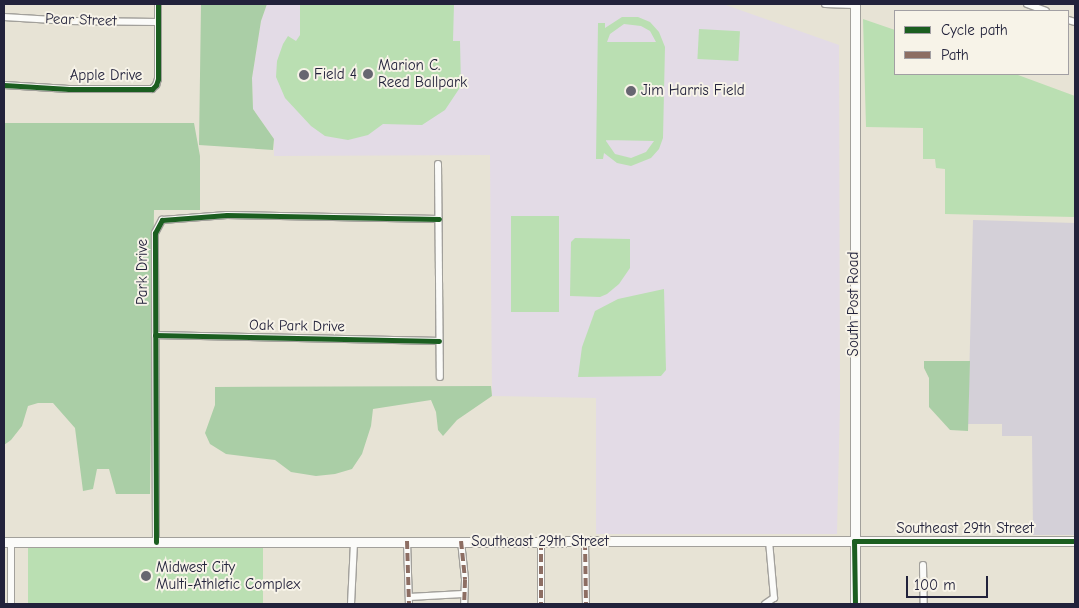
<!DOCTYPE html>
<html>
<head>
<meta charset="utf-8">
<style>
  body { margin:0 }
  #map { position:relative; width:1079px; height:608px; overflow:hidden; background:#e7e3d5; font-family:"Comic Neue",sans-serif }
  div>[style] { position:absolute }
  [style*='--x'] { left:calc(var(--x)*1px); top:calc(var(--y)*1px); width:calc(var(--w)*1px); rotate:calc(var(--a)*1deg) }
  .built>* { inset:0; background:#e3dbe6 }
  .industrial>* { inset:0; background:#d4d0d8 }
  .green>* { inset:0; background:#badfb2; transform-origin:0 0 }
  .forest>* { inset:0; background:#aacea6 }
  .roads { filter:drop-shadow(1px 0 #a2a09b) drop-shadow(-1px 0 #a2a09b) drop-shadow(0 1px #a2a09b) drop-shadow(0 -1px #a2a09b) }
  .street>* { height:6px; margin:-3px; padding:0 3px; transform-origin:3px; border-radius:3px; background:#fbfbf9 }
  .secondary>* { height:9px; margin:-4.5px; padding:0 4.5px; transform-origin:4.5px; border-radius:4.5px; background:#fbfbf9 }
  .quiet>* { height:4px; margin-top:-2px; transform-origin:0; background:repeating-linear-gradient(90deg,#8d6e63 0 8px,transparent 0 12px) }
  .cycleway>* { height:5px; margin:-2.5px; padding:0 2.5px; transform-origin:2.5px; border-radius:2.5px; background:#1b5e20 }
  .dots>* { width:14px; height:14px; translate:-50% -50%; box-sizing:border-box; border:2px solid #f7f3e8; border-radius:50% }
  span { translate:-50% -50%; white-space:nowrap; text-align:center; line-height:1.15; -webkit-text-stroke:4px #f7f3e8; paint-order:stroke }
  .street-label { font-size:15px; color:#22223b }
  .poi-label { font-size:15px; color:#22223b }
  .left { translate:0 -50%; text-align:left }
  .frame { position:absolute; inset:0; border:5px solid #22223b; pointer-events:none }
  .legend { position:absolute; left:894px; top:10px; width:175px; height:65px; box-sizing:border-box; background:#f7f3e8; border:1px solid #a29fa3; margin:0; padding:6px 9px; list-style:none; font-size:15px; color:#22223b }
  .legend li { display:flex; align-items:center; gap:10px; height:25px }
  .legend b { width:25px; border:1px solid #a29fa3 }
  .scale { position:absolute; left:906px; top:576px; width:82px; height:22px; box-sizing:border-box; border:2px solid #22223b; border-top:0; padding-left:6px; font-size:15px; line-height:18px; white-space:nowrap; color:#22223b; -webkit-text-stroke:4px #f7f3e8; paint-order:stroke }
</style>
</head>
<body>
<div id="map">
  <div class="built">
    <div style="clip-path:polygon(267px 4px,723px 4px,839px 45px,840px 403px,837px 534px,596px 534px,596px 398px,492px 396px,490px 155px,274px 156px,274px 139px,253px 109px,252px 78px,261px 21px)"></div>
  </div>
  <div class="industrial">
    <div style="clip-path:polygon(973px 220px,1075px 223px,1075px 535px,1033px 535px,1032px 436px,1002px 436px,1002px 424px,968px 424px)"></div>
  </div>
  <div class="green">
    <div style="clip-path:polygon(300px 4px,454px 4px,453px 41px,460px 41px,461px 86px,445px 110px,422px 125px,383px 124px,368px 135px,348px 140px,325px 136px,311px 126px,285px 98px,276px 77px,277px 61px,283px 44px,288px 36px,296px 41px,300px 35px)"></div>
    <div style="clip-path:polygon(evenodd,622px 17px,638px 17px,650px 22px,659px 32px,665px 47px,663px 138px,659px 149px,651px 158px,631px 166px,617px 163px,604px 153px,603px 159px,596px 159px,598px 23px,605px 23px,605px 28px,622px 17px,624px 24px,641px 26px,650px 31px,656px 42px,607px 42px,610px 34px,624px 24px,622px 17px,606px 141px,606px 140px,654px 141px,646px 152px,631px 158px,615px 154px,606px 141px)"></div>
    <div style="clip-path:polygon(863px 19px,895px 30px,895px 74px,1015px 74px,1075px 96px,1075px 217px,945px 214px,945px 169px,936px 168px,935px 159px,923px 159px,923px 128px,866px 127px)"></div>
    <div style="left:699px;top:29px;width:41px;height:30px;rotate:3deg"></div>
    <div style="left:511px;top:216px;width:48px;height:96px"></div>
    <div style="clip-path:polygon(575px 238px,630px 239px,630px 268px,619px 284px,607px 294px,600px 297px,570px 296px,571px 242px)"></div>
    <div style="clip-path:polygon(664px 289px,666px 370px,661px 376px,578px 377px,582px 347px,595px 311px,618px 299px)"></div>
    <div style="left:28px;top:548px;width:235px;height:56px"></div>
  </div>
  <div class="forest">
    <div style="clip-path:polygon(201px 4px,267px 4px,261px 21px,252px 78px,253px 109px,274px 139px,273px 150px,199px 145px)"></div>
    <div style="clip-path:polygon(4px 123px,194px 123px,200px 156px,200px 210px,154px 210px,150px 494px,116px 494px,109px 469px,97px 469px,93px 489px,83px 491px,75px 428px,53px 403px,38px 403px,28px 406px,22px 426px,11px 440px,4px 445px)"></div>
    <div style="clip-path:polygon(924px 361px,970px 361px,968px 431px,950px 430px,929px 407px,929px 378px,924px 368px)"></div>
    <div style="clip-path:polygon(491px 386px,492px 396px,457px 420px,443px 436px,438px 430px,436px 412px,431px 400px,373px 409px,371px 426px,362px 454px,352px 469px,335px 474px,316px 476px,291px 472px,275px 460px,226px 454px,210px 444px,205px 433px,215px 405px,215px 387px)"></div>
  </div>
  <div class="roads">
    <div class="street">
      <div style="--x:825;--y:4;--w:30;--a:2"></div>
      <div style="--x:1027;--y:4;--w:20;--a:20"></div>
      <div style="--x:4;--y:17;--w:66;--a:3.5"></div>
      <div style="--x:70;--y:21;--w:88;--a:0.7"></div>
      <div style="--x:1068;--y:20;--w:7;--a:16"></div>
      <div style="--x:4;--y:85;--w:65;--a:3.5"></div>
      <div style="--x:69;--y:89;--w:83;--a:0"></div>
      <div style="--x:152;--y:89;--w:6;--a:-45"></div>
      <div style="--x:156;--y:85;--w:6;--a:-72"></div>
      <div style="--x:158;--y:79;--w:75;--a:-90"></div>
      <div style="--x:438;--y:164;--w:213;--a:89.5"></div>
      <div style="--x:155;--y:335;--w:284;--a:1.2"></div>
      <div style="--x:407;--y:541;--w:63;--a:88.2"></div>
      <div style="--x:461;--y:541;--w:39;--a:84"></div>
      <div style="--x:465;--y:580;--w:24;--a:92"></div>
      <div style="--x:156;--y:542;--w:309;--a:-90.2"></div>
      <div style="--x:155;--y:233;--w:15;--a:-62"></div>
      <div style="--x:162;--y:220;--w:65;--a:-4.4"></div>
      <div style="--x:227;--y:215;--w:212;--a:1.1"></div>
      <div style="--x:541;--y:542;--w:62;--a:90"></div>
      <div style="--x:585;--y:542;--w:62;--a:89.1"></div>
      <div style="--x:923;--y:565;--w:39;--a:89"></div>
      <div style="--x:409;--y:597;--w:54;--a:-3.2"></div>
      <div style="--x:11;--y:604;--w:62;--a:-90"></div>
      <div style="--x:351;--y:604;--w:62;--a:-87.2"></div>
      <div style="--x:765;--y:604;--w:11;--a:-34"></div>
      <div style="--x:774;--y:598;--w:57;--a:-95"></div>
    </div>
    <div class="secondary">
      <div style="--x:4;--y:542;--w:1071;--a:-0.05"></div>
      <div style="--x:855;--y:604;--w:600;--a:-90"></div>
    </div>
  </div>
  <div class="quiet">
    <div style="--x:407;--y:541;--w:63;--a:88.2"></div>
    <div style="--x:461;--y:541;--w:39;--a:84"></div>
    <div style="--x:465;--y:580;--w:24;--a:92"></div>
    <div style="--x:541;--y:542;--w:62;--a:90"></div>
    <div style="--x:585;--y:542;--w:62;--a:89.1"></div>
  </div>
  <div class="cycleway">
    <div style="--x:4;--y:85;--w:65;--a:3.5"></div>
    <div style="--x:69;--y:89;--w:83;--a:0"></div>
    <div style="--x:152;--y:89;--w:6;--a:-45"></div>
    <div style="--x:156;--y:85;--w:6;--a:-72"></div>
    <div style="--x:158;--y:79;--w:75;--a:-90"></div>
    <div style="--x:155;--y:335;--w:284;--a:1.2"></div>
    <div style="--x:156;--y:542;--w:309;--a:-90.2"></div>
    <div style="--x:155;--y:233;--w:15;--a:-62"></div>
    <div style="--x:162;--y:220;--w:65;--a:-4.4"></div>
    <div style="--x:227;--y:215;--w:212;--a:1.1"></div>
    <div style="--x:855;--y:604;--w:63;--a:-90.9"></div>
    <div style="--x:854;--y:541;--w:221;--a:0"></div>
  </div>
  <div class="dots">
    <div style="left:368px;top:74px;background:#676671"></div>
    <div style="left:304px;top:75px;background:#676671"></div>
    <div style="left:631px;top:91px;background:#676671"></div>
    <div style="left:146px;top:576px;background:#676671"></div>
  </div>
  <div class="street-label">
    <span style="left:81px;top:20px;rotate:2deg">Pear Street</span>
    <span style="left:106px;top:76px">Apple Drive</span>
    <span style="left:143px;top:272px;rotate:-90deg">Park Drive</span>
    <span style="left:854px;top:304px;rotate:-90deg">South Post Road</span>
    <span style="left:297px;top:326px;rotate:1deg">Oak Park Drive</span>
    <span style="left:965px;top:529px">Southeast 29th Street</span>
    <span style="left:540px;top:542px">Southeast 29th Street</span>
  </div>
  <div class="poi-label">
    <span class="left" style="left:378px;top:74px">Marion C.<br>Reed Ballpark</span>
    <span class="left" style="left:314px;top:75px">Field 4</span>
    <span class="left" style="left:641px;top:91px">Jim Harris Field</span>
    <span class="left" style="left:156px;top:576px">Midwest City<br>Multi-Athletic Complex</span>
  </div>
  <div class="frame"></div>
  <ul class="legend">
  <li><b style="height:6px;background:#1b5e20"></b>Cycle path</li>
  <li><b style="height:6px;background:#8d6e63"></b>Path</li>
  </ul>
  <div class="scale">100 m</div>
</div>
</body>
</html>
